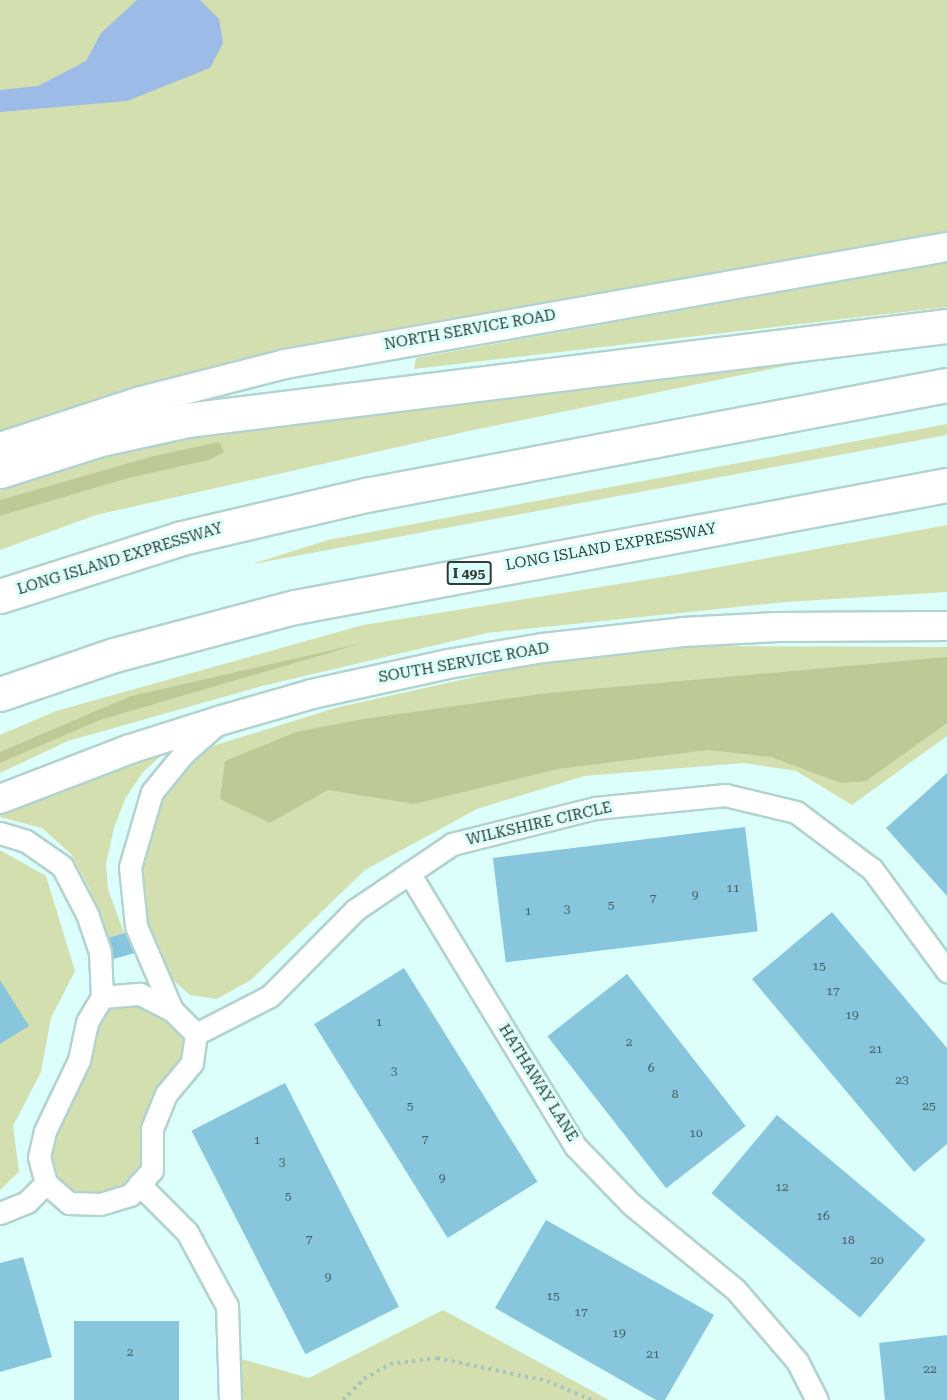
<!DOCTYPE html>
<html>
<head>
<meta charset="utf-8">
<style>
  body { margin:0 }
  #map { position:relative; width:947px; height:1400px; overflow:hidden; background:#ddfffb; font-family:"Roboto Serif",serif }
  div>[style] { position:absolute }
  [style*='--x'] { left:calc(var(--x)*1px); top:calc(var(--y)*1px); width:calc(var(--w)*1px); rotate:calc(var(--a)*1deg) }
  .green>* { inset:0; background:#d4dfb0 }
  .forest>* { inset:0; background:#beca96 }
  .water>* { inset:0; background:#9cbce7 }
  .building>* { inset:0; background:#87c6dc; transform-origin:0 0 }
  .path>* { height:4px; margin-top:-2px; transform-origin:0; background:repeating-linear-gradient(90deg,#a8c4c1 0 3px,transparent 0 7.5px) }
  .roads { filter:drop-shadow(2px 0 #b2d3cf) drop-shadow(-2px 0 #b2d3cf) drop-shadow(0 2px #b2d3cf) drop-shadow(0 -2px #b2d3cf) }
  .minor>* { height:21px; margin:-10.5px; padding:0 10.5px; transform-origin:10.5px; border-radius:10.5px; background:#fff }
  .secondary>* { height:28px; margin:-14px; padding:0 14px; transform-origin:14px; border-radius:14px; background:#fff }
  .motorway>* { height:33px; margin:-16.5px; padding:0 16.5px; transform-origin:16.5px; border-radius:16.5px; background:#fff }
  span { translate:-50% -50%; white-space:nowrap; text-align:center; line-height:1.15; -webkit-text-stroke:6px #ddfffb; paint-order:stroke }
  .number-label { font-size:12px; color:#455e63 }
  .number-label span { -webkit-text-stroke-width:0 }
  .shield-label span { padding:2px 4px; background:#ddfffb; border:2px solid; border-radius:4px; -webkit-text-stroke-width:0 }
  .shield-label { font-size:14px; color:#2f3c3b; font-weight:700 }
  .street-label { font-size:15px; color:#2f3c3b }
</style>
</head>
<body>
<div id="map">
  <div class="green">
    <div style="clip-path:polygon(0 0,947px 0,947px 247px,426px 337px,0 447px)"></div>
    <div style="clip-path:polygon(947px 263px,947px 307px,414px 369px,416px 358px)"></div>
    <div style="clip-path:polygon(888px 345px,469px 431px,96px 515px,0 550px,0 491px,90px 454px,388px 404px)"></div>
    <div style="clip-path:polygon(947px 424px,947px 435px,252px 564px,328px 540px)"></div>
    <div style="clip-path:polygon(947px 525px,947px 592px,786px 602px,487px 633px,262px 686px,68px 741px,0 773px,0 735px,56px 711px,363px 625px,675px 575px)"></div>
    <div style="clip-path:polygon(706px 646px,947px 647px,947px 736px,852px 805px,796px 771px,744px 763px,584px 776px,477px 809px,365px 870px,251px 980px,217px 999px,190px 995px,166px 974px,146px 924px,140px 849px,171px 778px,203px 749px,335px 708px,542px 662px)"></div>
    <div style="clip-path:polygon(171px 747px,143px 772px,125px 799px,114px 828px,106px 864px,108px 889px,124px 933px,109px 938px,89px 888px,71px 854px,42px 828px,0 817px,0 807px)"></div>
    <div style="clip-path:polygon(0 850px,46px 876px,75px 971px,51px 1018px,41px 1072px,13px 1126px,19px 1172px,0 1190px)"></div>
    <div style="clip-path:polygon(140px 994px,196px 1034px,166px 1094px,152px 1170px,100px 1204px,46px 1183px,45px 1131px,102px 997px)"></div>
    <div style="clip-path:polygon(443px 1310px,609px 1400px,230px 1400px,228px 1355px,309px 1378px)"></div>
  </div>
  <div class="forest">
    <div style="clip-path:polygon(219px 442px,224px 452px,209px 460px,128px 478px,0 516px,0 500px,150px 457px)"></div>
    <div style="clip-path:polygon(363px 643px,100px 720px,0 763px,0 752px,131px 696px)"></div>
    <div style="clip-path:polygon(947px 657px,947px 723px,866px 781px,841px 783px,771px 757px,708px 750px,558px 769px,414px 804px,328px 790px,270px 823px,220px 799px,225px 761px,296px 732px,363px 719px,548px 693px)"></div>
  </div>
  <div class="water">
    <div style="clip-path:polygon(137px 0,200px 0,219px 19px,223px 43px,210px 68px,127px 101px,0 112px,0 90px,38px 86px,86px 61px,101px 33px)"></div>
  </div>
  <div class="building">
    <div style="clip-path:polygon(947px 773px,947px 896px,886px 828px)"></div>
    <div style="left:745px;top:827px;width:105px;height:254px;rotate:83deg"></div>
    <div style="clip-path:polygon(832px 912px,947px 1048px,947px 1144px,914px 1172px,752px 979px)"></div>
    <div style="left:135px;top:930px;width:22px;height:36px;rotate:74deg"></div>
    <div style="left:404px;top:968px;width:252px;height:106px;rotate:58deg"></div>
    <div style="left:627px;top:974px;width:193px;height:101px;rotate:52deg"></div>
    <div style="clip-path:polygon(0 980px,29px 1026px,0 1044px)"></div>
    <div style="left:285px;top:1083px;width:251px;height:105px;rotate:63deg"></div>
    <div style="left:777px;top:1115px;width:194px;height:102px;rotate:40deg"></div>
    <div style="clip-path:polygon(546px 1220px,714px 1315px,665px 1400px,656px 1400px,495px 1308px)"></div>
    <div style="clip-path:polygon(23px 1257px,52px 1357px,0 1372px,0 1263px)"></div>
    <div style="left:74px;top:1321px;width:105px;height:79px"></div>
    <div style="clip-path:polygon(947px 1335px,947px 1400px,885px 1400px,879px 1343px)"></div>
  </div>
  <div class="path">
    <div style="--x:343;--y:1400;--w:30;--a:-45"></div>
    <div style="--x:364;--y:1379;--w:30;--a:-30"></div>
    <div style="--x:390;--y:1364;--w:47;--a:-7.3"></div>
    <div style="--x:437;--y:1358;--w:112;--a:11.8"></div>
    <div style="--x:547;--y:1381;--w:49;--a:22.9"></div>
  </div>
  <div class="roads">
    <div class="minor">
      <div style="--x:0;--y:833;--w:27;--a:17"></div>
      <div style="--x:26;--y:841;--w:44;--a:34.8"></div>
      <div style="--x:62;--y:866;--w:54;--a:62.5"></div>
      <div style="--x:87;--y:914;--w:40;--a:71.1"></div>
      <div style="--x:100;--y:952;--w:45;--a:87.5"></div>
      <div style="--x:409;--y:873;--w:320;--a:58.7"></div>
      <div style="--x:575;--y:1146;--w:81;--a:46"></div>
      <div style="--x:631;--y:1204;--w:134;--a:39.3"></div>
      <div style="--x:735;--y:1289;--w:95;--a:49.3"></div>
      <div style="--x:797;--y:1361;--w:44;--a:62.9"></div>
      <div style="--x:140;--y:994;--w:36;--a:27"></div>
      <div style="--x:172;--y:1010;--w:34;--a:45"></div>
      <div style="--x:196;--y:1034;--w:29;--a:98"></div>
      <div style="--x:192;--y:1063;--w:40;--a:130"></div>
      <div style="--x:166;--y:1094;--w:38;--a:112"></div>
      <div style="--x:152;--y:1129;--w:41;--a:90"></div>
      <div style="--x:152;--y:1170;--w:33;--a:131"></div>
      <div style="--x:130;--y:1195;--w:31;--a:163"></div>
      <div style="--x:100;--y:1204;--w:31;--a:-178"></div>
      <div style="--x:69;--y:1203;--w:30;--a:-139"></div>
      <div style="--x:46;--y:1183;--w:27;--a:-105"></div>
      <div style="--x:39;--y:1157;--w:27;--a:-77"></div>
      <div style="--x:45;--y:1131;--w:79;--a:-64.4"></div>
      <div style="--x:79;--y:1060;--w:39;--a:-78"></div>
      <div style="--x:87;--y:1022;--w:29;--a:-59"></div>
      <div style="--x:102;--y:997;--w:38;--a:-5"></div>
      <div style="--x:172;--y:1010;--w:91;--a:-113.2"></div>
      <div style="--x:136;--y:926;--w:59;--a:-95.8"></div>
      <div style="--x:130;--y:867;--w:78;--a:-73.7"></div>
      <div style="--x:152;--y:792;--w:50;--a:-50.6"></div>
      <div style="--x:184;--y:753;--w:44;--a:-41.3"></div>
      <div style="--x:196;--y:1034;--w:83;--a:-27.2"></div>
      <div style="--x:270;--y:996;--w:121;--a:-45.3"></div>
      <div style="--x:355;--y:910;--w:117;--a:-34.2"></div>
      <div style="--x:452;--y:844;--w:147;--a:-14.1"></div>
      <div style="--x:595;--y:808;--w:131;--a:-5.7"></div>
      <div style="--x:725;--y:795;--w:73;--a:13.5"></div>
      <div style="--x:796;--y:812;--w:95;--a:36.9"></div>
      <div style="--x:872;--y:869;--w:127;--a:53.7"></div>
      <div style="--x:139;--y:1184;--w:68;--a:45"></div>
      <div style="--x:187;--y:1232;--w:84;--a:61.6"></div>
      <div style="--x:227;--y:1306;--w:94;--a:88.2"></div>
      <div style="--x:0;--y:1213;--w:29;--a:-22"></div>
      <div style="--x:27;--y:1202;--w:27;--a:-45"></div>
    </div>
    <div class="secondary">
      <div style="--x:0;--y:447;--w:148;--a:-18.1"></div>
      <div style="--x:141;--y:401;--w:149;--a:-14.4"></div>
      <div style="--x:285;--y:364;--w:672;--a:-10.02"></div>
      <div style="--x:0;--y:799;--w:139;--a:-21"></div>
      <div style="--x:130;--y:749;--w:96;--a:-17.5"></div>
      <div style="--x:222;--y:720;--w:94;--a:-16.1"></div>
      <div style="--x:312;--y:694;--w:139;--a:-12.4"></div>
      <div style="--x:448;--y:664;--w:96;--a:-9.6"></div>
      <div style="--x:543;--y:648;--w:141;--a:-6.5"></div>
      <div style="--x:683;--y:632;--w:94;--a:-3"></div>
      <div style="--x:777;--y:627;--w:170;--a:-0.3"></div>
    </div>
    <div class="motorway">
      <div style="--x:0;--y:471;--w:102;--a:-17.7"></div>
      <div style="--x:97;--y:440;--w:92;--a:-12.5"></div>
      <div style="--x:187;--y:420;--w:766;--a:-7.05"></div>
      <div style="--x:0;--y:596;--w:191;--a:-17.7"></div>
      <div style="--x:182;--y:538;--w:189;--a:-13.2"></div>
      <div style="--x:366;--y:495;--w:591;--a:-10.72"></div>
      <div style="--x:0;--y:694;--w:120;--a:-18.9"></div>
      <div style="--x:114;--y:655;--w:187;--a:-14.9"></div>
      <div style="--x:295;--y:607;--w:663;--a:-10.6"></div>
    </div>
  </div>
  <div class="number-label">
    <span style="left:733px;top:889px">11</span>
    <span style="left:695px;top:896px">9</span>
    <span style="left:653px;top:899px">7</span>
    <span style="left:611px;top:906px">5</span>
    <span style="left:567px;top:910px">3</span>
    <span style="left:528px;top:912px">1</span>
    <span style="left:819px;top:967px">15</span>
    <span style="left:833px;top:992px">17</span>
    <span style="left:852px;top:1016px">19</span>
    <span style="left:379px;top:1023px">1</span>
    <span style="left:629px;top:1043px">2</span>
    <span style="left:876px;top:1050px">21</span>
    <span style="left:651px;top:1069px">6</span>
    <span style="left:394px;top:1072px">3</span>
    <span style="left:902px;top:1081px">23</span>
    <span style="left:675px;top:1095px">8</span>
    <span style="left:410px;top:1107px">5</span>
    <span style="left:929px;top:1107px">25</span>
    <span style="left:696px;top:1134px">10</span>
    <span style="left:425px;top:1140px">7</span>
    <span style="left:257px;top:1141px">1</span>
    <span style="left:282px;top:1163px">3</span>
    <span style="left:442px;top:1179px">9</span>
    <span style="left:782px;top:1188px">12</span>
    <span style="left:288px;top:1197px">5</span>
    <span style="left:823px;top:1217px">16</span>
    <span style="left:309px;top:1240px">7</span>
    <span style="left:848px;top:1241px">18</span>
    <span style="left:877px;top:1261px">20</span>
    <span style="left:328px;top:1278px">9</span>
    <span style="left:553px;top:1297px">15</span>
    <span style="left:581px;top:1313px">17</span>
    <span style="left:619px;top:1334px">19</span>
    <span style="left:130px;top:1353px">2</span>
    <span style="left:653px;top:1355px">21</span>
    <span style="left:930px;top:1370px">22</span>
  </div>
  <div class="shield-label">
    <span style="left:469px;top:573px">I 495</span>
  </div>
  <div class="street-label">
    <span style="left:470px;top:330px;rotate:-10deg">NORTH SERVICE ROAD</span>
    <span style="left:611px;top:547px;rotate:-10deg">LONG ISLAND EXPRESSWAY</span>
    <span style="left:120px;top:559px;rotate:-17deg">LONG ISLAND EXPRESSWAY</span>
    <span style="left:464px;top:663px;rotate:-10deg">SOUTH SERVICE ROAD</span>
    <span style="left:539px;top:824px;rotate:-13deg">WILKSHIRE CIRCLE</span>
    <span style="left:538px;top:1083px;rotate:58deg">HATHAWAY LANE</span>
  </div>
</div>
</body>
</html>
